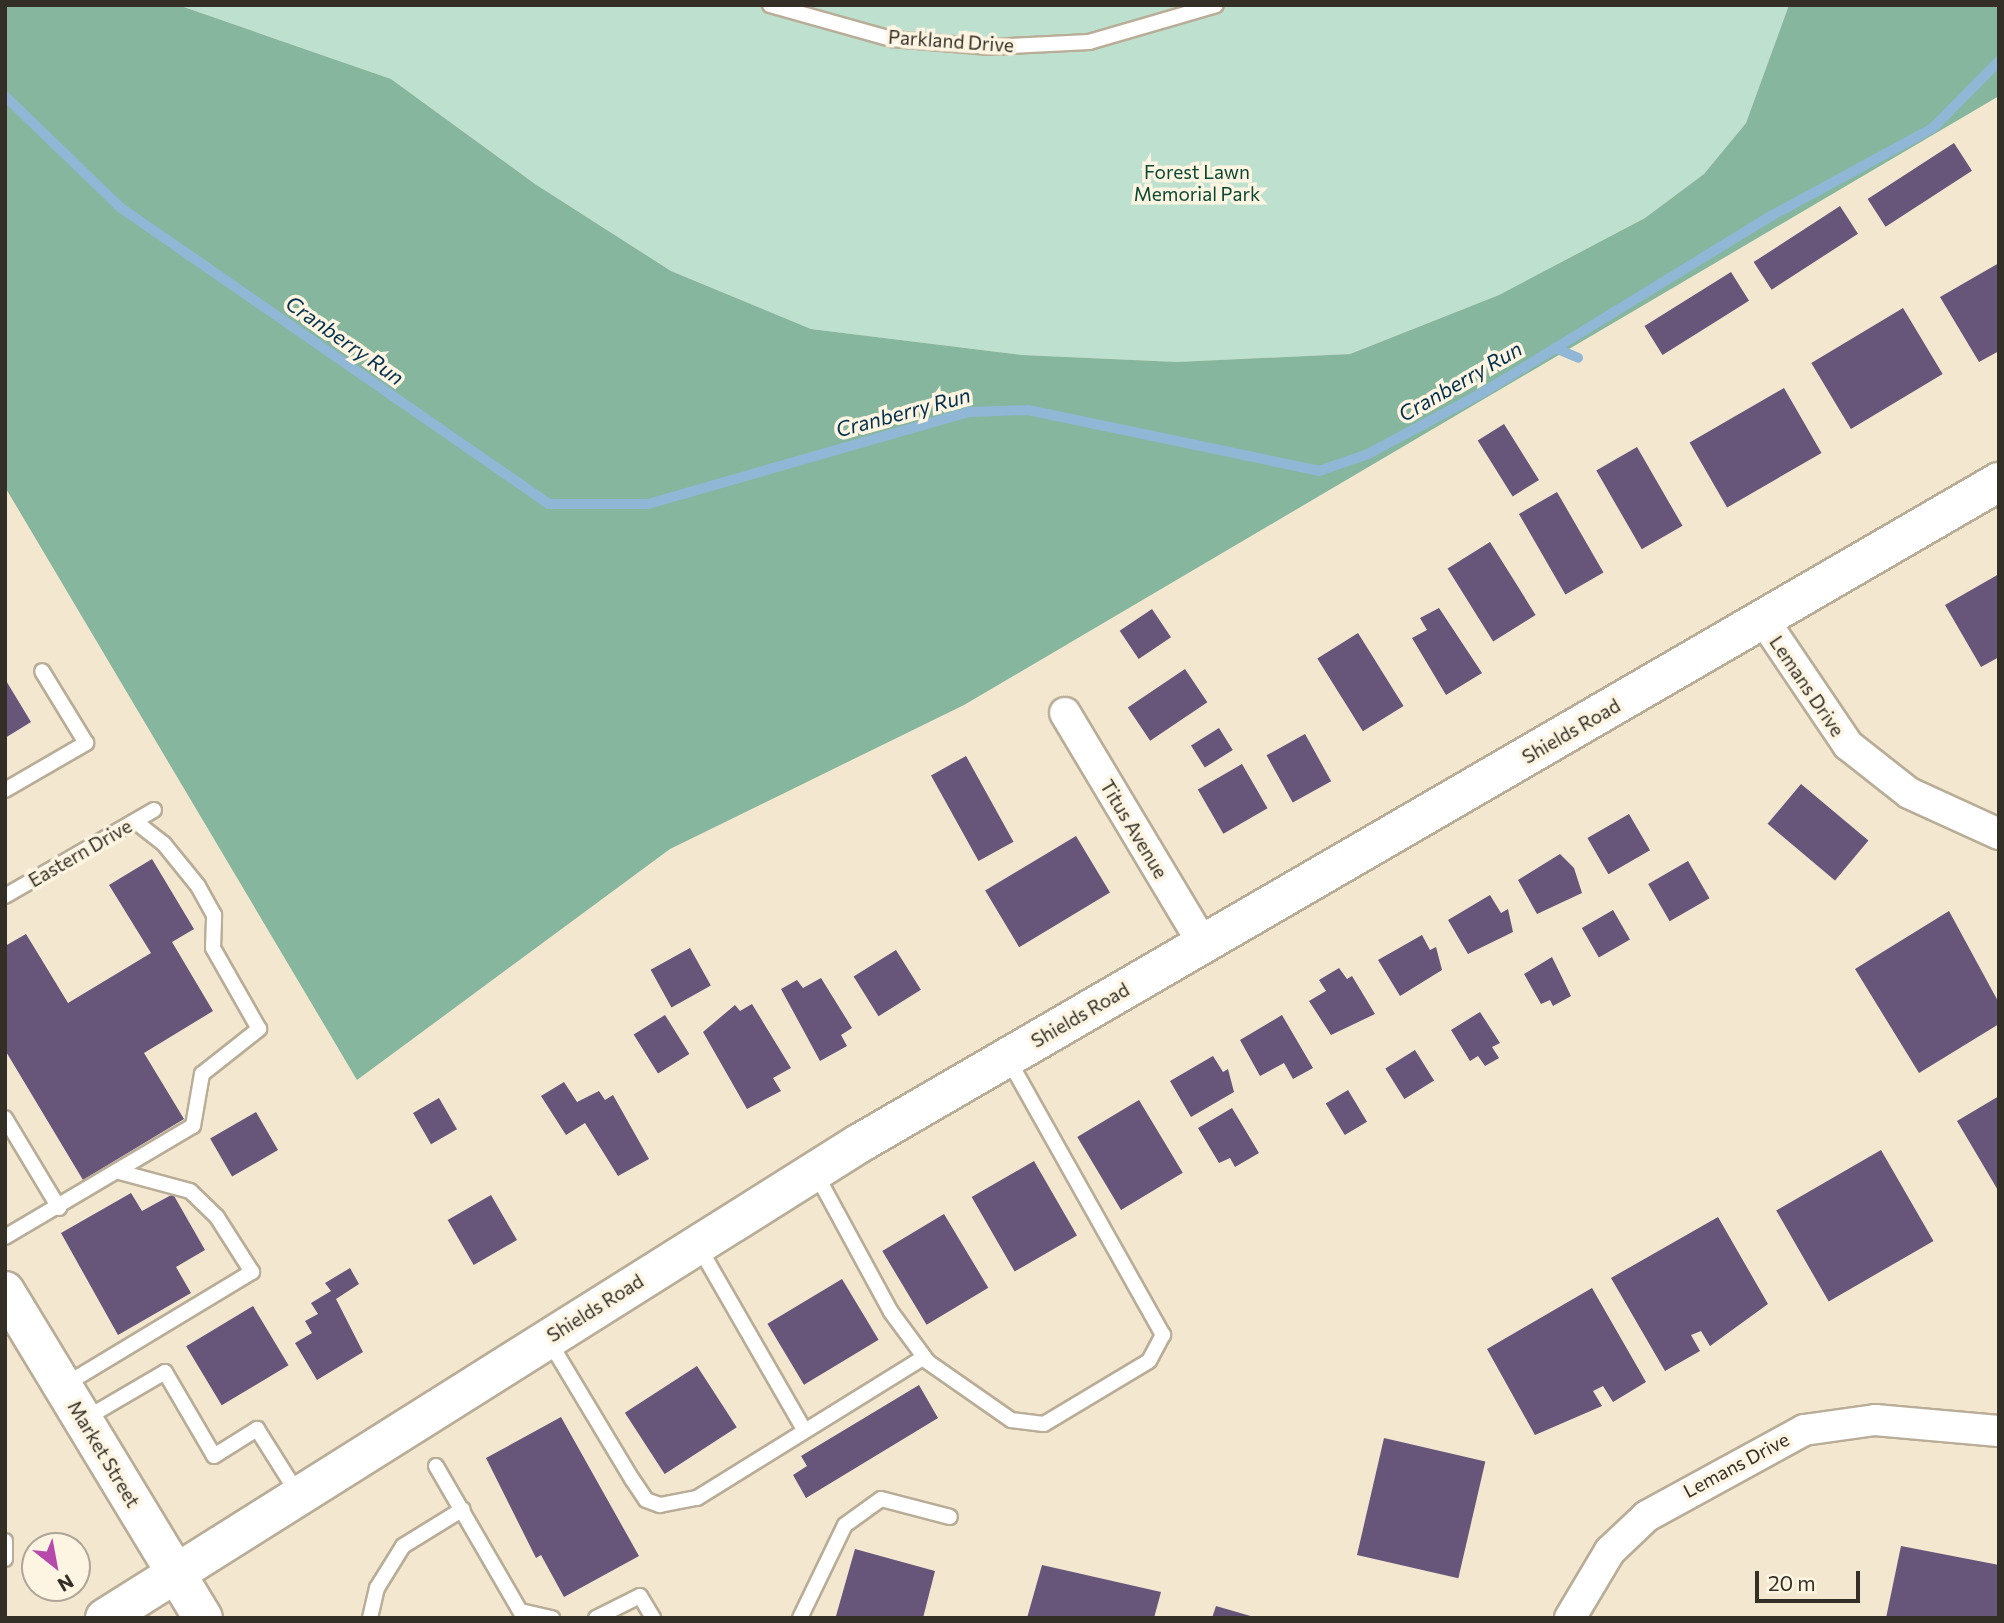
<!DOCTYPE html>
<html>
<head>
<meta charset="utf-8">
<style>
  body { margin:0 }
  #map { position:relative; width:2004px; height:1623px; overflow:hidden; background:#f3e7d0; font-family:Commissioner,sans-serif }
  div>[style] { position:absolute }
  [style*='--x'] { left:calc(var(--x)*1px); top:calc(var(--y)*1px); width:calc(var(--w)*1px); rotate:calc(var(--a)*1deg) }
  .green>* { inset:0; background:#bde1ce }
  .forest>* { inset:0; background:#86b69e }
  .stream>* { height:10px; margin:-5px; padding:0 5px; transform-origin:5px; border-radius:5px; background:#91b7d7 }
  .building>* { inset:0; background:#67567a; transform-origin:0 0 }
  .roads { filter:drop-shadow(2px 0 #b9ad98) drop-shadow(-2px 0 #b9ad98) drop-shadow(0 2px #b9ad98) drop-shadow(0 -2px #b9ad98) }
  .lane>* { height:14px; margin:-7px; padding:0 7px; transform-origin:7px; border-radius:7px; background:#fff }
  .street>* { height:30px; margin:-15px; padding:0 15px; transform-origin:15px; border-radius:15px; background:#fff }
  .secondary>* { height:38px; margin:-19px; padding:0 19px; transform-origin:19px; border-radius:19px; background:#fff }
  .primary>* { height:38px; margin:-19px; padding:0 19px; transform-origin:19px; border-radius:19px; background:#fff }
  span { translate:-50% -50%; white-space:nowrap; text-align:center; line-height:1.15; -webkit-text-stroke:7px #fef4e2; paint-order:stroke }
  .street-label { font-size:19px; color:#332f26 }
  .park-label { font-size:19px; color:#074831 }
  .water-label { font-size:21px; color:#002f4d; font-style:italic }
  .frame { position:absolute; inset:0; border:7px solid #332f26; pointer-events:none }
  .north { position:absolute; left:21px; top:1532px; width:70px; height:70px; box-sizing:border-box; background:#fef4e2; border:2px solid #ada597; border-radius:50%; rotate:149deg; font-size:19px; font-weight:700; line-height:28px; text-align:center; color:#332f26 }
  .north::after { content:''; display:block; margin:auto; width:24px; height:32px; background:#b64aaa; clip-path:polygon(50% 0,100% 100%,50% 72%,0 100%) }
  .scale { position:absolute; left:1755px; top:1571px; width:105px; height:32px; box-sizing:border-box; border:4px solid #332f26; border-top:0; padding-left:9px; font-size:21px; line-height:24px; white-space:nowrap; color:#332f26; -webkit-text-stroke:5px #fef4e2; paint-order:stroke }
</style>
</head>
<body>
<div id="map">
  <div class="green">
    <div style="clip-path:polygon(178px 5px,1789px 5px,1746px 123px,1704px 174px,1645px 218px,1499px 295px,1350px 354px,1177px 362px,1022px 355px,811px 329px,671px 271px,535px 184px,391px 79px)"></div>
  </div>
  <div class="forest">
    <div style="clip-path:polygon(5px 5px,178px 5px,391px 79px,535px 184px,671px 271px,811px 329px,1022px 355px,1177px 362px,1350px 354px,1499px 295px,1645px 218px,1704px 174px,1746px 123px,1789px 5px,1999px 5px,1999px 96px,964px 705px,670px 849px,357px 1080px,5px 487px)"></div>
  </div>
  <div class="stream">
    <div style="--x:5;--y:96;--w:161;--a:44"></div>
    <div style="--x:121;--y:208;--w:520;--a:34.67"></div>
    <div style="--x:549;--y:504;--w:99;--a:0"></div>
    <div style="--x:648;--y:504;--w:333;--a:-16"></div>
    <div style="--x:968;--y:412;--w:60;--a:-1.9"></div>
    <div style="--x:1028;--y:410;--w:297;--a:11.8"></div>
    <div style="--x:1319;--y:471;--w:52;--a:-19.1"></div>
    <div style="--x:1368;--y:454;--w:129;--a:-28.2"></div>
    <div style="--x:1482;--y:393;--w:339;--a:-31.5"></div>
    <div style="--x:1771;--y:216;--w:184;--a:-28.5"></div>
    <div style="--x:1933;--y:128;--w:94;--a:-45.4"></div>
    <div style="--x:1555;--y:348;--w:25;--a:23"></div>
  </div>
  <div class="building">
    <div style="left:1954px;top:143px;width:33px;height:103px;rotate:57deg"></div>
    <div style="left:1840px;top:206px;width:33px;height:103px;rotate:57deg"></div>
    <div style="clip-path:polygon(1999px 263px,1999px 351px,1979px 362px,1940px 297px)"></div>
    <div style="left:1731px;top:272px;width:34px;height:102px;rotate:58deg"></div>
    <div style="left:1903px;top:308px;width:77px;height:107px;rotate:59deg"></div>
    <div style="left:1784px;top:388px;width:75px;height:109px;rotate:60deg"></div>
    <div style="left:1504px;top:424px;width:66px;height:31px;rotate:58deg"></div>
    <div style="left:1637px;top:447px;width:91px;height:47px;rotate:60deg"></div>
    <div style="left:1557px;top:492px;width:93px;height:44px;rotate:60deg"></div>
    <div style="left:1490px;top:542px;width:86px;height:50px;rotate:58deg"></div>
    <div style="clip-path:polygon(1999px 574px,1999px 657px,1981px 667px,1945px 605px)"></div>
    <div style="clip-path:polygon(1439px 608px,1482px 673px,1446px 695px,1412px 638px,1427px 630px,1420px 618px)"></div>
    <div style="left:1152px;top:609px;width:34px;height:39px;rotate:56deg"></div>
    <div style="left:1358px;top:633px;width:86px;height:48px;rotate:58deg"></div>
    <div style="left:1185px;top:669px;width:40px;height:69px;rotate:56deg"></div>
    <div style="clip-path:polygon(5px 679px,31px 722px,5px 738px)"></div>
    <div style="left:1219px;top:728px;width:26px;height:33px;rotate:58deg"></div>
    <div style="left:1305px;top:734px;width:54px;height:44px;rotate:61deg"></div>
    <div style="left:966px;top:756px;width:98px;height:40px;rotate:61deg"></div>
    <div style="left:1242px;top:764px;width:51px;height:51px;rotate:60deg"></div>
    <div style="left:1801px;top:784px;width:88px;height:52px;rotate:40deg"></div>
    <div style="left:1629px;top:814px;width:42px;height:48px;rotate:60deg"></div>
    <div style="left:1076px;top:836px;width:66px;height:106px;rotate:59deg"></div>
    <div style="clip-path:polygon(1560px 854px,1574px 868px,1582px 893px,1537px 914px,1518px 880px)"></div>
    <div style="clip-path:polygon(152px 859px,194px 929px,172px 942px,213px 1011px,144px 1053px,184px 1119px,83px 1180px,5px 1050px,5px 946px,26px 934px,68px 1003px,151px 953px,109px 885px)"></div>
    <div style="left:1688px;top:861px;width:43px;height:46px;rotate:60deg"></div>
    <div style="clip-path:polygon(1490px 895px,1501px 913px,1508px 909px,1513px 932px,1468px 954px,1448px 920px)"></div>
    <div style="left:1613px;top:910px;width:34px;height:36px;rotate:60deg"></div>
    <div style="clip-path:polygon(1949px 911px,1999px 1003px,1999px 1024px,1919px 1073px,1855px 969px)"></div>
    <div style="clip-path:polygon(1422px 935px,1430px 950px,1436px 947px,1442px 970px,1400px 996px,1378px 960px)"></div>
    <div style="left:690px;top:948px;width:43px;height:45px;rotate:61deg"></div>
    <div style="left:896px;top:950px;width:47px;height:50px;rotate:58deg"></div>
    <div style="clip-path:polygon(1552px 957px,1571px 996px,1553px 1006px,1550px 1000px,1541px 1004px,1524px 974px)"></div>
    <div style="clip-path:polygon(1339px 968px,1347px 979px,1352px 976px,1375px 1014px,1331px 1035px,1309px 1001px,1326px 991px,1319px 980px)"></div>
    <div style="clip-path:polygon(821px 978px,852px 1028px,841px 1035px,847px 1046px,820px 1061px,781px 989px,797px 980px,803px 988px)"></div>
    <div style="clip-path:polygon(752px 1004px,791px 1068px,773px 1078px,781px 1091px,747px 1109px,703px 1032px,735px 1005px,740px 1011px)"></div>
    <div style="clip-path:polygon(1480px 1012px,1500px 1043px,1492px 1047px,1499px 1058px,1485px 1066px,1478px 1056px,1470px 1061px,1451px 1030px)"></div>
    <div style="left:665px;top:1015px;width:46px;height:37px;rotate:58deg"></div>
    <div style="clip-path:polygon(1282px 1015px,1313px 1068px,1293px 1079px,1284px 1063px,1260px 1076px,1240px 1040px)"></div>
    <div style="left:1415px;top:1050px;width:36px;height:35px;rotate:58deg"></div>
    <div style="clip-path:polygon(1213px 1056px,1223px 1072px,1228px 1069px,1234px 1092px,1191px 1117px,1170px 1081px)"></div>
    <div style="clip-path:polygon(564px 1082px,577px 1102px,599px 1091px,605px 1100px,613px 1095px,649px 1159px,618px 1176px,585px 1123px,566px 1135px,541px 1096px)"></div>
    <div style="left:1348px;top:1090px;width:37px;height:26px;rotate:59deg"></div>
    <div style="clip-path:polygon(1999px 1096px,1999px 1192px,1957px 1121px)"></div>
    <div style="left:439px;top:1098px;width:36px;height:30px;rotate:60deg"></div>
    <div style="left:1139px;top:1100px;width:85px;height:72px;rotate:59deg"></div>
    <div style="clip-path:polygon(1232px 1108px,1259px 1153px,1235px 1167px,1230px 1158px,1219px 1163px,1198px 1128px)"></div>
    <div style="left:256px;top:1112px;width:44px;height:53px;rotate:60deg"></div>
    <div style="left:1881px;top:1150px;width:105px;height:121px;rotate:60deg"></div>
    <div style="left:1034px;top:1161px;width:86px;height:72px;rotate:60deg"></div>
    <div style="clip-path:polygon(131px 1193px,142px 1211px,173px 1194px,205px 1250px,176px 1267px,191px 1293px,118px 1335px,61px 1233px)"></div>
    <div style="left:491px;top:1195px;width:52px;height:50px;rotate:60deg"></div>
    <div style="left:944px;top:1214px;width:86px;height:72px;rotate:59deg"></div>
    <div style="clip-path:polygon(1718px 1217px,1768px 1304px,1710px 1346px,1701px 1331px,1691px 1335px,1700px 1351px,1665px 1371px,1611px 1278px)"></div>
    <div style="clip-path:polygon(350px 1268px,359px 1284px,336px 1299px,363px 1352px,317px 1380px,295px 1343px,312px 1333px,305px 1321px,318px 1314px,311px 1303px,331px 1291px,325px 1283px)"></div>
    <div style="left:842px;top:1279px;width:71px;height:87px;rotate:59deg"></div>
    <div style="clip-path:polygon(1592px 1288px,1646px 1382px,1613px 1402px,1603px 1386px,1593px 1391px,1602px 1406px,1535px 1435px,1487px 1349px)"></div>
    <div style="left:253px;top:1306px;width:69px;height:78px;rotate:59deg"></div>
    <div style="left:697px;top:1366px;width:73px;height:86px;rotate:57deg"></div>
    <div style="clip-path:polygon(919px 1385px,938px 1418px,806px 1498px,793px 1475px,807px 1466px,801px 1456px)"></div>
    <div style="clip-path:polygon(561px 1417px,639px 1556px,564px 1597px,541px 1555px,536px 1558px,486px 1458px)"></div>
    <div style="left:1384px;top:1438px;width:104px;height:120px;rotate:13deg"></div>
    <div style="clip-path:polygon(1901px 1546px,1999px 1565px,1999px 1618px,1886px 1618px)"></div>
    <div style="clip-path:polygon(855px 1549px,935px 1571px,923px 1618px,836px 1616px)"></div>
    <div style="clip-path:polygon(1042px 1565px,1161px 1592px,1154px 1618px,1027px 1618px)"></div>
    <div style="clip-path:polygon(1216px 1606px,1254px 1617px,1254px 1618px,1212px 1618px)"></div>
  </div>
  <div class="roads">
    <div class="lane">
      <div style="--x:770;--y:5;--w:127;--a:15.6"></div>
      <div style="--x:892;--y:39;--w:98;--a:4.7"></div>
      <div style="--x:990;--y:47;--w:99;--a:-2.9"></div>
      <div style="--x:1089;--y:42;--w:132;--a:-16.2"></div>
      <div style="--x:5;--y:790;--w:94;--a:-30.1"></div>
      <div style="--x:86;--y:743;--w:84;--a:-121.4"></div>
      <div style="--x:5;--y:896;--w:172;--a:-30"></div>
      <div style="--x:5;--y:1118;--w:105;--a:59"></div>
      <div style="--x:815;--y:1172;--w:159;--a:61.5"></div>
      <div style="--x:891;--y:1312;--w:62;--a:53.5"></div>
      <div style="--x:928;--y:1362;--w:101;--a:34.9"></div>
      <div style="--x:1011;--y:1420;--w:33;--a:7"></div>
      <div style="--x:1044;--y:1424;--w:122;--a:-31"></div>
      <div style="--x:1149;--y:1361;--w:30;--a:-62"></div>
      <div style="--x:1163;--y:1335;--w:317;--a:-119.3"></div>
      <div style="--x:5;--y:1237;--w:218;--a:-30.6"></div>
      <div style="--x:193;--y:1126;--w:53;--a:-80.2"></div>
      <div style="--x:202;--y:1074;--w:73;--a:-38.3"></div>
      <div style="--x:259;--y:1029;--w:93;--a:-119.6"></div>
      <div style="--x:213;--y:948;--w:33;--a:-88"></div>
      <div style="--x:214;--y:915;--w:33;--a:-119"></div>
      <div style="--x:198;--y:886;--w:54;--a:-129"></div>
      <div style="--x:164;--y:844;--w:37;--a:-142"></div>
      <div style="--x:699;--y:1247;--w:212;--a:60.1"></div>
      <div style="--x:549;--y:1341;--w:161;--a:59"></div>
      <div style="--x:632;--y:1479;--w:25;--a:56"></div>
      <div style="--x:646;--y:1500;--w:15;--a:20"></div>
      <div style="--x:660;--y:1505;--w:38;--a:-11"></div>
      <div style="--x:697;--y:1498;--w:267;--a:-31.8"></div>
      <div style="--x:63;--y:1386;--w:221;--a:-31.1"></div>
      <div style="--x:252;--y:1272;--w:65;--a:-122.5"></div>
      <div style="--x:217;--y:1217;--w:37;--a:-136"></div>
      <div style="--x:190;--y:1191;--w:73;--a:-165"></div>
      <div style="--x:83;--y:1420;--w:95;--a:-30.3"></div>
      <div style="--x:165;--y:1372;--w:97;--a:59.7"></div>
      <div style="--x:214;--y:1456;--w:51;--a:-32.1"></div>
      <div style="--x:257;--y:1429;--w:77;--a:57.8"></div>
      <div style="--x:436;--y:1466;--w:176;--a:59.9"></div>
      <div style="--x:5;--y:1541;--w:18;--a:90"></div>
      <div style="--x:525;--y:1612;--w:28;--a:13"></div>
      <div style="--x:370;--y:1618;--w:31;--a:-77"></div>
      <div style="--x:377;--y:1588;--w:49;--a:-58.2"></div>
      <div style="--x:403;--y:1546;--w:70;--a:-31.7"></div>
      <div style="--x:596;--y:1618;--w:49;--a:-26.6"></div>
      <div style="--x:640;--y:1596;--w:26;--a:59"></div>
      <div style="--x:800;--y:1618;--w:103;--a:-64.2"></div>
      <div style="--x:845;--y:1525;--w:44;--a:-35.8"></div>
      <div style="--x:881;--y:1499;--w:71;--a:14.6"></div>
    </div>
    <div class="street">
      <div style="--x:1763;--y:619;--w:152;--a:56"></div>
      <div style="--x:1848;--y:745;--w:78;--a:38.2"></div>
      <div style="--x:1909;--y:793;--w:99;--a:24.5"></div>
      <div style="--x:1065;--y:713;--w:269;--a:59.1"></div>
      <div style="--x:1570;--y:1618;--w:78;--a:-59.2"></div>
      <div style="--x:1610;--y:1551;--w:51;--a:-43.4"></div>
      <div style="--x:1647;--y:1516;--w:179;--a:-28.7"></div>
      <div style="--x:1804;--y:1430;--w:72;--a:-8"></div>
      <div style="--x:1875;--y:1420;--w:124;--a:5.1"></div>
    </div>
    <div class="secondary">
      <div style="--x:105;--y:1618;--w:892;--a:-32.18"></div>
      <div style="--x:860;--y:1143;--w:1317;--a:-30.13"></div>
    </div>
    <div class="primary">
      <div style="--x:5;--y:1291;--w:382;--a:58.8"></div>
    </div>
  </div>
  <div class="street-label">
    <span style="left:951px;top:41px;rotate:4deg">Parkland Drive</span>
    <span style="left:1807px;top:686px;rotate:56deg">Lemans Drive</span>
    <span style="left:1571px;top:731px;rotate:-30deg">Shields Road</span>
    <span style="left:1134px;top:829px;rotate:59deg">Titus Avenue</span>
    <span style="left:80px;top:853px;rotate:-30deg">Eastern Drive</span>
    <span style="left:1080px;top:1015px;rotate:-30deg">Shields Road</span>
    <span style="left:595px;top:1308px;rotate:-32deg">Shields Road</span>
    <span style="left:104px;top:1454px;rotate:59deg">Market Street</span>
    <span style="left:1736px;top:1465px;rotate:-28deg">Lemans Drive</span>
  </div>
  <div class="park-label">
    <span style="left:1197px;top:183px">Forest Lawn<br>Memorial Park</span>
  </div>
  <div class="water-label">
    <span style="left:345px;top:340px;rotate:35deg">Cranberry Run</span>
    <span style="left:1460px;top:381px;rotate:-30deg">Cranberry Run</span>
    <span style="left:903px;top:412px;rotate:-15deg">Cranberry Run</span>
  </div>
  <div class="frame"></div>
  <div class="north">N</div>
  <div class="scale">20 m</div>
</div>
</body>
</html>
